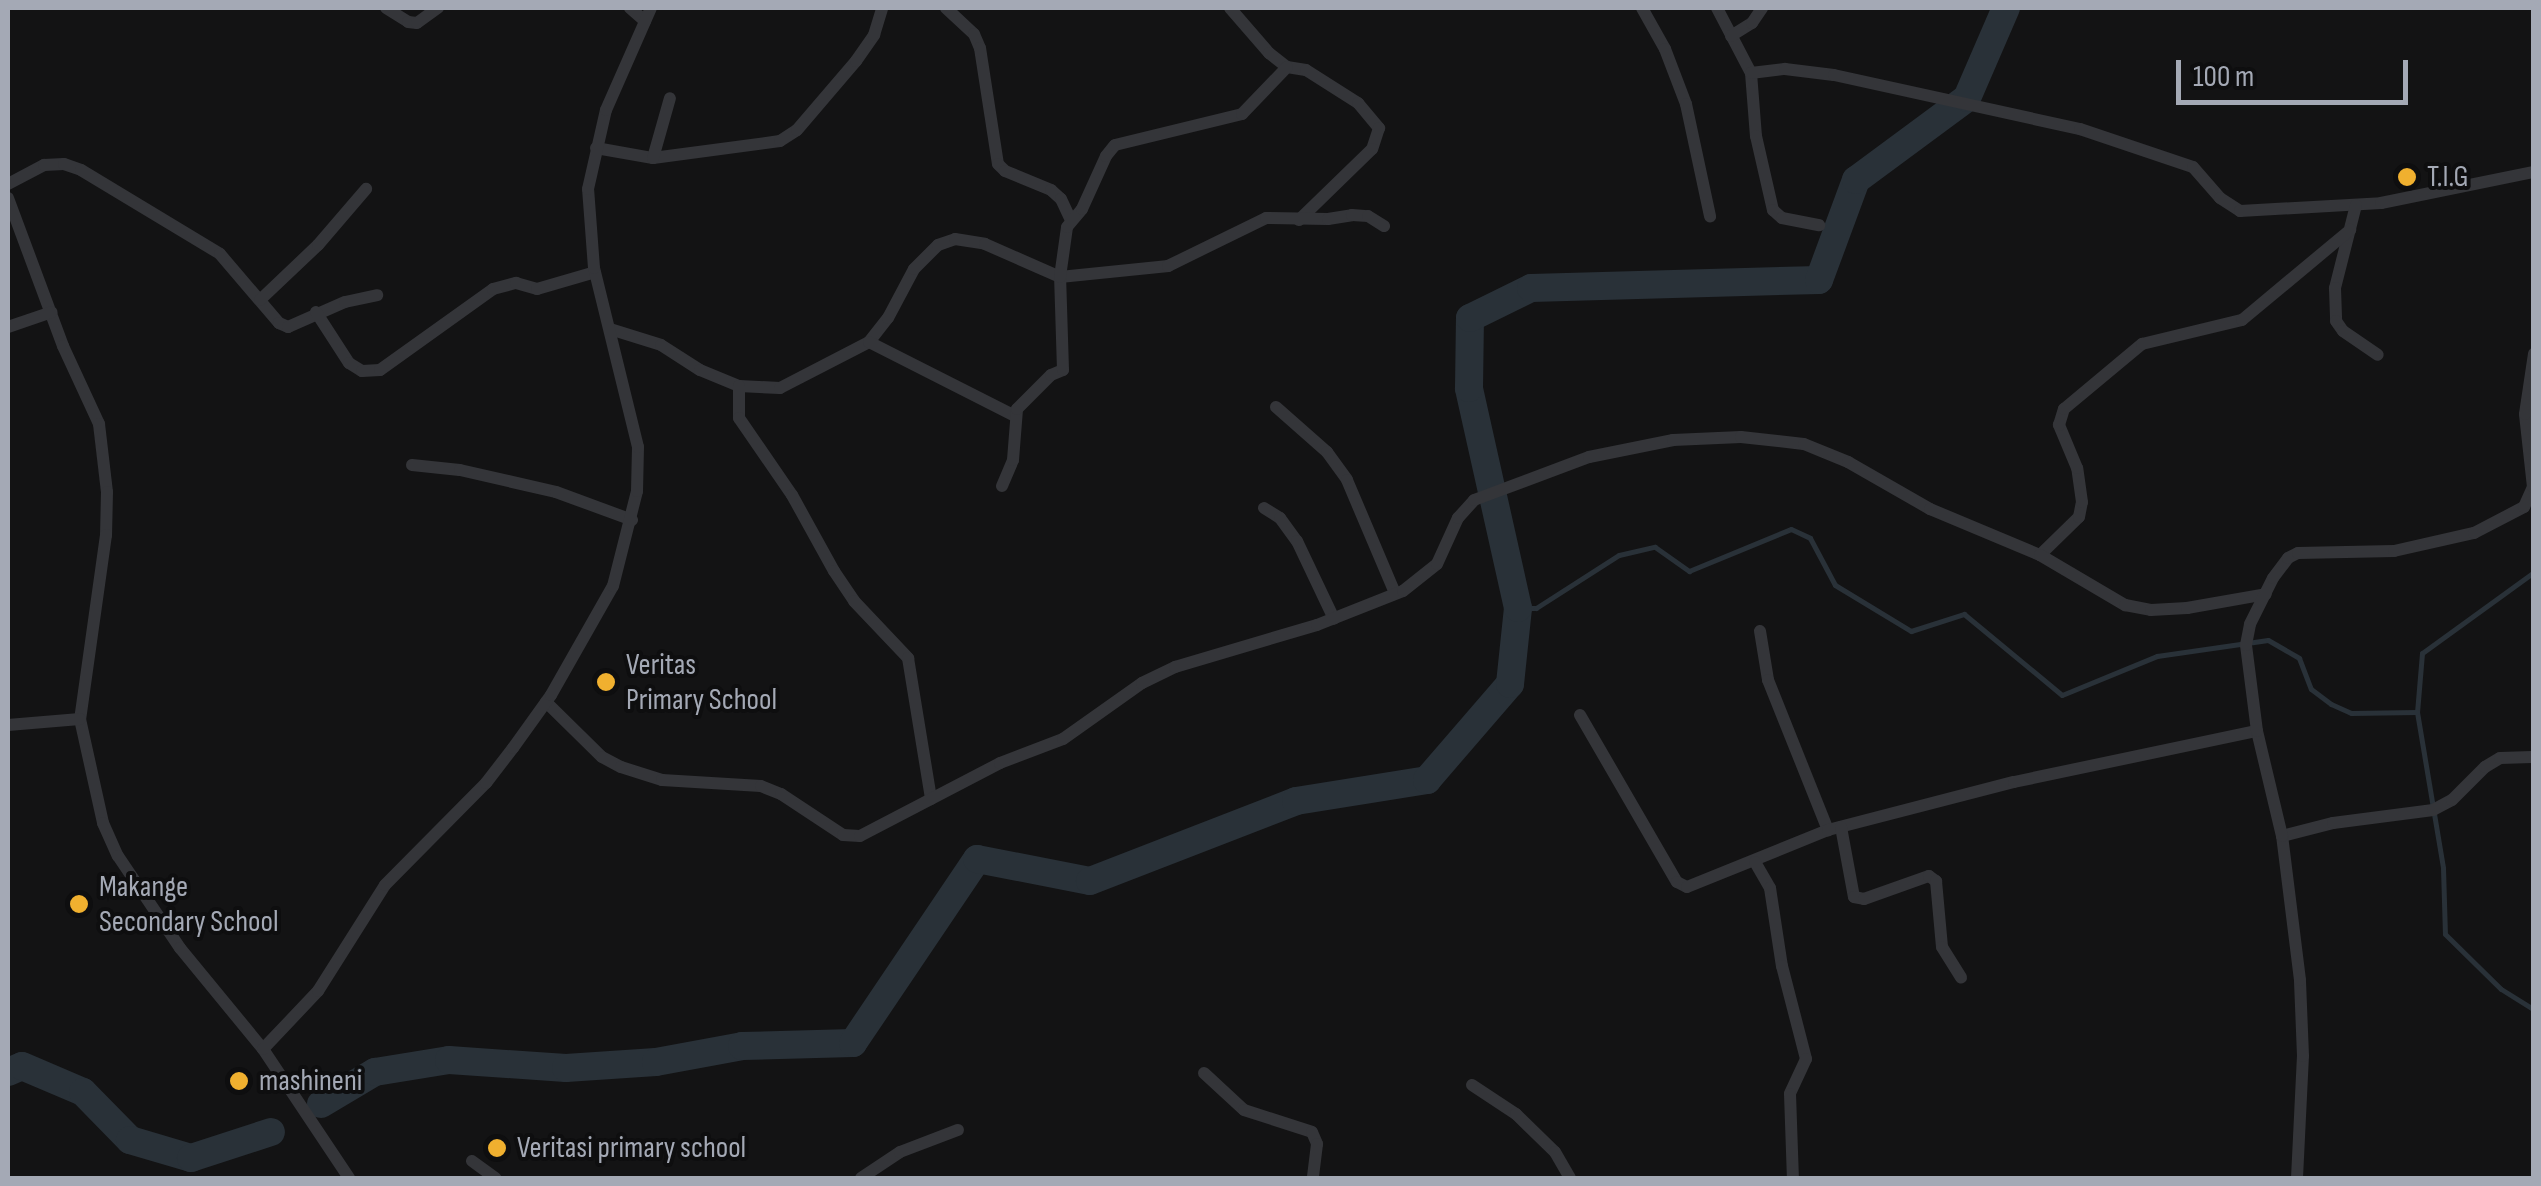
<!DOCTYPE html>
<html>
<head>
<meta charset="utf-8">
<style>
  body { margin:0 }
  #map { position:relative; width:2541px; height:1186px; overflow:hidden; background:#131314; font-family:"Sofia Sans Condensed",sans-serif }
  div>[style] { position:absolute }
  [style*='--x'] { left:calc(var(--x)*1px); top:calc(var(--y)*1px); width:calc(var(--w)*1px); rotate:calc(var(--a)*1deg) }
  .stream>* { height:5px; margin:-2.5px; padding:0 2.5px; transform-origin:2.5px; border-radius:2.5px; background:#293138 }
  .river>* { height:28px; margin:-14px; padding:0 14px; transform-origin:14px; border-radius:14px; background:#293138 }
  .street>* { height:12px; margin:-6px; padding:0 6px; transform-origin:6px; border-radius:6px; background:#343539 }
  .dots>* { width:28px; height:28px; translate:-50% -50%; box-sizing:border-box; border:5px solid #0e0e0f; border-radius:50% }
  span { translate:-50% -50%; white-space:nowrap; text-align:center; line-height:1.15; -webkit-text-stroke:8px #0e0e0f; paint-order:stroke }
  .poi-label { font-size:30px; color:#a4a9b5 }
  .left { translate:0 -50%; text-align:left }
  .frame { position:absolute; inset:0; border:10px solid #a4a9b5; pointer-events:none }
  .scale { position:absolute; left:2176px; top:60px; width:232px; height:45px; box-sizing:border-box; border:5px solid #a4a9b5; border-top:0; padding-left:12px; font-size:30px; line-height:35px; white-space:nowrap; color:#a4a9b5; -webkit-text-stroke:8px #0e0e0f; paint-order:stroke }
</style>
</head>
<body>
<div id="map">
  <div class="stream">
    <div style="--x:2534;--y:572;--w:138;--a:144.1"></div>
    <div style="--x:2422;--y:653;--w:59;--a:94.8"></div>
    <div style="--x:2417;--y:712;--w:158;--a:80.5"></div>
    <div style="--x:2443;--y:868;--w:66;--a:88.3"></div>
    <div style="--x:2445;--y:934;--w:78;--a:44.5"></div>
    <div style="--x:2501;--y:989;--w:39;--a:32"></div>
    <div style="--x:1518;--y:608;--w:18;--a:0"></div>
    <div style="--x:1536;--y:608;--w:98;--a:-32.6"></div>
    <div style="--x:1619;--y:555;--w:37;--a:-13"></div>
    <div style="--x:1655;--y:547;--w:42;--a:35.2"></div>
    <div style="--x:1689;--y:571;--w:110;--a:-22.4"></div>
    <div style="--x:1791;--y:529;--w:21;--a:25"></div>
    <div style="--x:1810;--y:538;--w:53;--a:62"></div>
    <div style="--x:1835;--y:585;--w:89;--a:31.2"></div>
    <div style="--x:1911;--y:631;--w:56;--a:-17.8"></div>
    <div style="--x:1964;--y:614;--w:127;--a:39.6"></div>
    <div style="--x:2062;--y:695;--w:103;--a:-22.3"></div>
    <div style="--x:2157;--y:656;--w:112;--a:-8.2"></div>
    <div style="--x:2268;--y:640;--w:36;--a:30"></div>
    <div style="--x:2299;--y:658;--w:33;--a:69"></div>
    <div style="--x:2311;--y:689;--w:25;--a:37"></div>
    <div style="--x:2331;--y:704;--w:22;--a:24"></div>
    <div style="--x:2351;--y:713;--w:66;--a:-0.9"></div>
  </div>
  <div class="river">
    <div style="--x:8;--y:1072;--w:15;--a:-23"></div>
    <div style="--x:22;--y:1066;--w:66;--a:23.1"></div>
    <div style="--x:83;--y:1092;--w:67;--a:45.6"></div>
    <div style="--x:130;--y:1140;--w:64;--a:16.4"></div>
    <div style="--x:191;--y:1158;--w:84;--a:-18"></div>
    <div style="--x:321;--y:1104;--w:63;--a:-30.7"></div>
    <div style="--x:375;--y:1072;--w:75;--a:-9.2"></div>
    <div style="--x:449;--y:1060;--w:117;--a:3.9"></div>
    <div style="--x:566;--y:1068;--w:90;--a:-3.8"></div>
    <div style="--x:656;--y:1062;--w:87;--a:-10.5"></div>
    <div style="--x:742;--y:1046;--w:111;--a:-1.5"></div>
    <div style="--x:853;--y:1043;--w:222;--a:-56"></div>
    <div style="--x:977;--y:859;--w:115;--a:11"></div>
    <div style="--x:1090;--y:881;--w:221;--a:-21.2"></div>
    <div style="--x:1296;--y:801;--w:133;--a:-9.1"></div>
    <div style="--x:1427;--y:780;--w:127;--a:-49.2"></div>
    <div style="--x:1510;--y:684;--w:76;--a:-84"></div>
    <div style="--x:1518;--y:608;--w:225;--a:-102.6"></div>
    <div style="--x:1469;--y:388;--w:70;--a:-89.2"></div>
    <div style="--x:1470;--y:318;--w:68;--a:-26.2"></div>
    <div style="--x:1531;--y:288;--w:288;--a:-1.6"></div>
    <div style="--x:1819;--y:280;--w:107;--a:-69.7"></div>
    <div style="--x:1856;--y:180;--w:138;--a:-36.5"></div>
    <div style="--x:1967;--y:98;--w:98;--a:-66.6"></div>
  </div>
  <div class="street">
    <div style="--x:386;--y:8;--w:26;--a:32"></div>
    <div style="--x:408;--y:22;--w:9;--a:6"></div>
    <div style="--x:417;--y:23;--w:26;--a:-36"></div>
    <div style="--x:630;--y:8;--w:20;--a:41"></div>
    <div style="--x:946;--y:8;--w:38;--a:43"></div>
    <div style="--x:974;--y:34;--w:15;--a:67"></div>
    <div style="--x:980;--y:48;--w:117;--a:81.2"></div>
    <div style="--x:998;--y:164;--w:10;--a:45"></div>
    <div style="--x:1005;--y:171;--w:50;--a:22.4"></div>
    <div style="--x:1051;--y:190;--w:13;--a:42"></div>
    <div style="--x:1061;--y:199;--w:21;--a:65"></div>
    <div style="--x:1230;--y:8;--w:60;--a:49.1"></div>
    <div style="--x:1269;--y:53;--w:23;--a:38"></div>
    <div style="--x:1287;--y:67;--w:19;--a:9"></div>
    <div style="--x:1306;--y:70;--w:62;--a:32.4"></div>
    <div style="--x:1358;--y:103;--w:33;--a:50"></div>
    <div style="--x:1379;--y:128;--w:22;--a:108"></div>
    <div style="--x:1372;--y:149;--w:102;--a:135.8"></div>
    <div style="--x:1642;--y:8;--w:47;--a:60.7"></div>
    <div style="--x:1665;--y:49;--w:59;--a:69.1"></div>
    <div style="--x:1686;--y:104;--w:115;--a:77.9"></div>
    <div style="--x:1717;--y:8;--w:73;--a:62.4"></div>
    <div style="--x:1751;--y:73;--w:63;--a:85.5"></div>
    <div style="--x:1756;--y:136;--w:76;--a:77.1"></div>
    <div style="--x:1773;--y:210;--w:12;--a:42"></div>
    <div style="--x:1782;--y:218;--w:38;--a:11"></div>
    <div style="--x:1731;--y:36;--w:25;--a:-32"></div>
    <div style="--x:1752;--y:23;--w:18;--a:-56"></div>
    <div style="--x:1751;--y:73;--w:34;--a:-7"></div>
    <div style="--x:1785;--y:69;--w:49;--a:7"></div>
    <div style="--x:1834;--y:75;--w:252;--a:12.4"></div>
    <div style="--x:2080;--y:129;--w:119;--a:18.6"></div>
    <div style="--x:2193;--y:167;--w:41;--a:48.9"></div>
    <div style="--x:2220;--y:198;--w:24;--a:33"></div>
    <div style="--x:2240;--y:211;--w:141;--a:-3.2"></div>
    <div style="--x:2381;--y:203;--w:156;--a:-11.5"></div>
    <div style="--x:596;--y:148;--w:58;--a:10"></div>
    <div style="--x:653;--y:158;--w:128;--a:-7.6"></div>
    <div style="--x:780;--y:141;--w:20;--a:-33"></div>
    <div style="--x:797;--y:130;--w:91;--a:-49.5"></div>
    <div style="--x:856;--y:61;--w:32;--a:-55"></div>
    <div style="--x:874;--y:35;--w:28;--a:-73"></div>
    <div style="--x:653;--y:158;--w:62;--a:-74.2"></div>
    <div style="--x:8;--y:184;--w:41;--a:-27.8"></div>
    <div style="--x:44;--y:165;--w:20;--a:-3"></div>
    <div style="--x:64;--y:164;--w:18;--a:19"></div>
    <div style="--x:81;--y:170;--w:162;--a:31.1"></div>
    <div style="--x:220;--y:254;--w:91;--a:49.5"></div>
    <div style="--x:279;--y:323;--w:10;--a:24"></div>
    <div style="--x:288;--y:327;--w:62;--a:-23.7"></div>
    <div style="--x:345;--y:302;--w:33;--a:-12"></div>
    <div style="--x:8;--y:198;--w:158;--a:69.6"></div>
    <div style="--x:63;--y:346;--w:86;--a:65.2"></div>
    <div style="--x:99;--y:424;--w:68;--a:83.3"></div>
    <div style="--x:107;--y:492;--w:43;--a:91.3"></div>
    <div style="--x:106;--y:535;--w:186;--a:98"></div>
    <div style="--x:80;--y:719;--w:107;--a:77.5"></div>
    <div style="--x:103;--y:823;--w:36;--a:66"></div>
    <div style="--x:118;--y:856;--w:111;--a:56"></div>
    <div style="--x:180;--y:948;--w:131;--a:50.6"></div>
    <div style="--x:263;--y:1049;--w:155;--a:56.3"></div>
    <div style="--x:2356;--y:205;--w:86;--a:104.2"></div>
    <div style="--x:2335;--y:288;--w:33;--a:88"></div>
    <div style="--x:2336;--y:321;--w:12;--a:55"></div>
    <div style="--x:2343;--y:331;--w:42;--a:34.4"></div>
    <div style="--x:260;--y:300;--w:80;--a:-43.5"></div>
    <div style="--x:318;--y:245;--w:74;--a:-49.4"></div>
    <div style="--x:316;--y:312;--w:61;--a:57.1"></div>
    <div style="--x:349;--y:363;--w:15;--a:32"></div>
    <div style="--x:362;--y:371;--w:18;--a:-3"></div>
    <div style="--x:380;--y:370;--w:139;--a:-35.6"></div>
    <div style="--x:493;--y:289;--w:24;--a:-15"></div>
    <div style="--x:516;--y:283;--w:22;--a:16"></div>
    <div style="--x:537;--y:289;--w:60;--a:-16.3"></div>
    <div style="--x:8;--y:327;--w:46;--a:-18.8"></div>
    <div style="--x:610;--y:329;--w:53;--a:17.4"></div>
    <div style="--x:661;--y:345;--w:46;--a:32.7"></div>
    <div style="--x:700;--y:370;--w:42;--a:22.3"></div>
    <div style="--x:739;--y:386;--w:41;--a:2.8"></div>
    <div style="--x:780;--y:388;--w:100;--a:-27.3"></div>
    <div style="--x:869;--y:342;--w:31;--a:-52"></div>
    <div style="--x:888;--y:318;--w:55;--a:-62"></div>
    <div style="--x:914;--y:269;--w:34;--a:-45"></div>
    <div style="--x:938;--y:245;--w:18;--a:-19"></div>
    <div style="--x:955;--y:239;--w:30;--a:9"></div>
    <div style="--x:985;--y:244;--w:82;--a:23.7"></div>
    <div style="--x:1060;--y:277;--w:109;--a:-5.8"></div>
    <div style="--x:1168;--y:266;--w:109;--a:-26.1"></div>
    <div style="--x:1266;--y:218;--w:62;--a:0.9"></div>
    <div style="--x:1328;--y:219;--w:24;--a:-9"></div>
    <div style="--x:1352;--y:215;--w:16;--a:4"></div>
    <div style="--x:1368;--y:216;--w:19;--a:32"></div>
    <div style="--x:869;--y:342;--w:164;--a:26.9"></div>
    <div style="--x:739;--y:386;--w:32;--a:90"></div>
    <div style="--x:739;--y:418;--w:93;--a:55.5"></div>
    <div style="--x:792;--y:495;--w:87;--a:61.1"></div>
    <div style="--x:834;--y:571;--w:36;--a:56"></div>
    <div style="--x:854;--y:601;--w:79;--a:46.5"></div>
    <div style="--x:908;--y:658;--w:143;--a:80.7"></div>
    <div style="--x:1276;--y:407;--w:68;--a:41.4"></div>
    <div style="--x:1327;--y:452;--w:34;--a:54"></div>
    <div style="--x:1347;--y:480;--w:123;--a:67"></div>
    <div style="--x:412;--y:465;--w:48;--a:5.9"></div>
    <div style="--x:460;--y:470;--w:98;--a:12.9"></div>
    <div style="--x:556;--y:492;--w:81;--a:20.2"></div>
    <div style="--x:1002;--y:486;--w:28;--a:-67"></div>
    <div style="--x:1013;--y:460;--w:51;--a:-85.5"></div>
    <div style="--x:1017;--y:409;--w:48;--a:-45"></div>
    <div style="--x:1051;--y:375;--w:13;--a:-23"></div>
    <div style="--x:1063;--y:370;--w:93;--a:-91.8"></div>
    <div style="--x:1060;--y:277;--w:50;--a:-82"></div>
    <div style="--x:1067;--y:227;--w:23;--a:-50"></div>
    <div style="--x:1082;--y:209;--w:58;--a:-65.6"></div>
    <div style="--x:1106;--y:156;--w:14;--a:-51"></div>
    <div style="--x:1115;--y:145;--w:131;--a:-13.7"></div>
    <div style="--x:1242;--y:114;--w:65;--a:-46.2"></div>
    <div style="--x:1264;--y:508;--w:19;--a:32"></div>
    <div style="--x:1280;--y:518;--w:29;--a:54"></div>
    <div style="--x:1297;--y:541;--w:86;--a:64.6"></div>
    <div style="--x:2040;--y:555;--w:54;--a:-44.3"></div>
    <div style="--x:2079;--y:517;--w:15;--a:-79"></div>
    <div style="--x:2082;--y:502;--w:34;--a:-98"></div>
    <div style="--x:2077;--y:468;--w:47;--a:-112.7"></div>
    <div style="--x:2059;--y:425;--w:17;--a:-73"></div>
    <div style="--x:2064;--y:409;--w:102;--a:-39.8"></div>
    <div style="--x:2142;--y:344;--w:103;--a:-13.5"></div>
    <div style="--x:2242;--y:320;--w:141;--a:-39.8"></div>
    <div style="--x:1760;--y:631;--w:50;--a:80.7"></div>
    <div style="--x:1768;--y:680;--w:162;--a:68.2"></div>
    <div style="--x:546;--y:702;--w:78;--a:44.5"></div>
    <div style="--x:602;--y:757;--w:21;--a:28"></div>
    <div style="--x:621;--y:767;--w:43;--a:17.6"></div>
    <div style="--x:662;--y:780;--w:99;--a:3.5"></div>
    <div style="--x:761;--y:786;--w:22;--a:22"></div>
    <div style="--x:781;--y:794;--w:74;--a:33.5"></div>
    <div style="--x:843;--y:835;--w:17;--a:3"></div>
    <div style="--x:860;--y:836;--w:158;--a:-27.5"></div>
    <div style="--x:1000;--y:763;--w:67;--a:-20.9"></div>
    <div style="--x:1063;--y:739;--w:97;--a:-35.3"></div>
    <div style="--x:1142;--y:683;--w:37;--a:-26"></div>
    <div style="--x:1175;--y:667;--w:148;--a:-16.5"></div>
    <div style="--x:1317;--y:625;--w:92;--a:-21.6"></div>
    <div style="--x:1403;--y:591;--w:43;--a:-38.5"></div>
    <div style="--x:1437;--y:564;--w:51;--a:-65.5"></div>
    <div style="--x:1458;--y:518;--w:24;--a:-48"></div>
    <div style="--x:1474;--y:500;--w:123;--a:-20.5"></div>
    <div style="--x:1589;--y:457;--w:86;--a:-11.4"></div>
    <div style="--x:1673;--y:440;--w:68;--a:-2.5"></div>
    <div style="--x:1741;--y:437;--w:63;--a:6.3"></div>
    <div style="--x:1804;--y:444;--w:48;--a:22.2"></div>
    <div style="--x:1848;--y:462;--w:95;--a:29.8"></div>
    <div style="--x:1930;--y:509;--w:119;--a:22.7"></div>
    <div style="--x:2040;--y:555;--w:99;--a:30.5"></div>
    <div style="--x:2125;--y:605;--w:26;--a:11"></div>
    <div style="--x:2151;--y:610;--w:36;--a:-3"></div>
    <div style="--x:2187;--y:608;--w:80;--a:-10"></div>
    <div style="--x:1580;--y:715;--w:193;--a:59.9"></div>
    <div style="--x:1677;--y:882;--w:11;--a:27"></div>
    <div style="--x:1687;--y:887;--w:152;--a:-22"></div>
    <div style="--x:1828;--y:830;--w:192;--a:-14.5"></div>
    <div style="--x:2014;--y:782;--w:248;--a:-11.9"></div>
    <div style="--x:8;--y:725;--w:72;--a:-4.8"></div>
    <div style="--x:1841;--y:827;--w:71;--a:79.5"></div>
    <div style="--x:1854;--y:897;--w:10;--a:11"></div>
    <div style="--x:1864;--y:899;--w:69;--a:-19.5"></div>
    <div style="--x:1929;--y:876;--w:9;--a:36"></div>
    <div style="--x:1936;--y:881;--w:66;--a:84.8"></div>
    <div style="--x:1942;--y:947;--w:36;--a:58"></div>
    <div style="--x:2282;--y:836;--w:53;--a:-14.3"></div>
    <div style="--x:2333;--y:823;--w:101;--a:-7.4"></div>
    <div style="--x:2433;--y:810;--w:21;--a:-28"></div>
    <div style="--x:2452;--y:800;--w:47;--a:-45"></div>
    <div style="--x:2485;--y:767;--w:17;--a:-31"></div>
    <div style="--x:2500;--y:758;--w:32;--a:-2"></div>
    <div style="--x:1755;--y:862;--w:30;--a:60"></div>
    <div style="--x:1770;--y:888;--w:79;--a:81.3"></div>
    <div style="--x:1782;--y:966;--w:96;--a:75.5"></div>
    <div style="--x:1806;--y:1059;--w:38;--a:115"></div>
    <div style="--x:1790;--y:1094;--w:84;--a:88"></div>
    <div style="--x:263;--y:1049;--w:80;--a:-46.5"></div>
    <div style="--x:318;--y:991;--w:125;--a:-57.7"></div>
    <div style="--x:385;--y:885;--w:144;--a:-45.3"></div>
    <div style="--x:486;--y:783;--w:44;--a:-52.4"></div>
    <div style="--x:513;--y:748;--w:65;--a:-54.4"></div>
    <div style="--x:551;--y:695;--w:125;--a:-60.4"></div>
    <div style="--x:613;--y:586;--w:98;--a:-75.8"></div>
    <div style="--x:637;--y:491;--w:44;--a:-88.7"></div>
    <div style="--x:638;--y:447;--w:184;--a:-103.8"></div>
    <div style="--x:594;--y:268;--w:79;--a:-94.3"></div>
    <div style="--x:588;--y:189;--w:81;--a:-77.2"></div>
    <div style="--x:606;--y:110;--w:111;--a:-66.2"></div>
    <div style="--x:1204;--y:1073;--w:54;--a:42.8"></div>
    <div style="--x:1244;--y:1110;--w:71;--a:17.9"></div>
    <div style="--x:1312;--y:1132;--w:13;--a:67"></div>
    <div style="--x:1317;--y:1144;--w:34;--a:97"></div>
    <div style="--x:1472;--y:1085;--w:53;--a:33.4"></div>
    <div style="--x:1516;--y:1114;--w:54;--a:44.3"></div>
    <div style="--x:1555;--y:1152;--w:30;--a:60"></div>
    <div style="--x:472;--y:1161;--w:29;--a:36"></div>
    <div style="--x:861;--y:1178;--w:47;--a:-33.7"></div>
    <div style="--x:900;--y:1152;--w:62;--a:-20.8"></div>
    <div style="--x:2297;--y:1178;--w:122;--a:-87.2"></div>
    <div style="--x:2303;--y:1056;--w:76;--a:-92.3"></div>
    <div style="--x:2300;--y:980;--w:145;--a:-97.1"></div>
    <div style="--x:2282;--y:836;--w:108;--a:-103.4"></div>
    <div style="--x:2257;--y:731;--w:87;--a:-97.3"></div>
    <div style="--x:2246;--y:645;--w:21;--a:-79"></div>
    <div style="--x:2250;--y:624;--w:51;--a:-63.4"></div>
    <div style="--x:2273;--y:578;--w:25;--a:-53"></div>
    <div style="--x:2288;--y:558;--w:11;--a:-27"></div>
    <div style="--x:2298;--y:553;--w:96;--a:-1.2"></div>
    <div style="--x:2394;--y:551;--w:82;--a:-12.7"></div>
    <div style="--x:2474;--y:533;--w:56;--a:-27.5"></div>
    <div style="--x:2524;--y:507;--w:22;--a:-66"></div>
    <div style="--x:2533;--y:487;--w:73;--a:-96.3"></div>
    <div style="--x:2525;--y:414;--w:61;--a:-81.5"></div>
  </div>
  <div class="dots">
    <div style="left:2407px;top:177px;background:#f0b02f"></div>
    <div style="left:606px;top:682px;background:#f0b02f"></div>
    <div style="left:79px;top:904px;background:#f0b02f"></div>
    <div style="left:239px;top:1081px;background:#f0b02f"></div>
    <div style="left:497px;top:1148px;background:#f0b02f"></div>
  </div>
  <div class="poi-label">
    <span class="left" style="left:2427px;top:177px">T.I.G</span>
    <span class="left" style="left:626px;top:682px">Veritas<br>Primary School</span>
    <span class="left" style="left:99px;top:904px">Makange<br>Secondary School</span>
    <span class="left" style="left:259px;top:1081px">mashineni</span>
    <span class="left" style="left:517px;top:1148px">Veritasi primary school</span>
  </div>
  <div class="frame"></div>
  <div class="scale">100 m</div>
</div>
</body>
</html>
